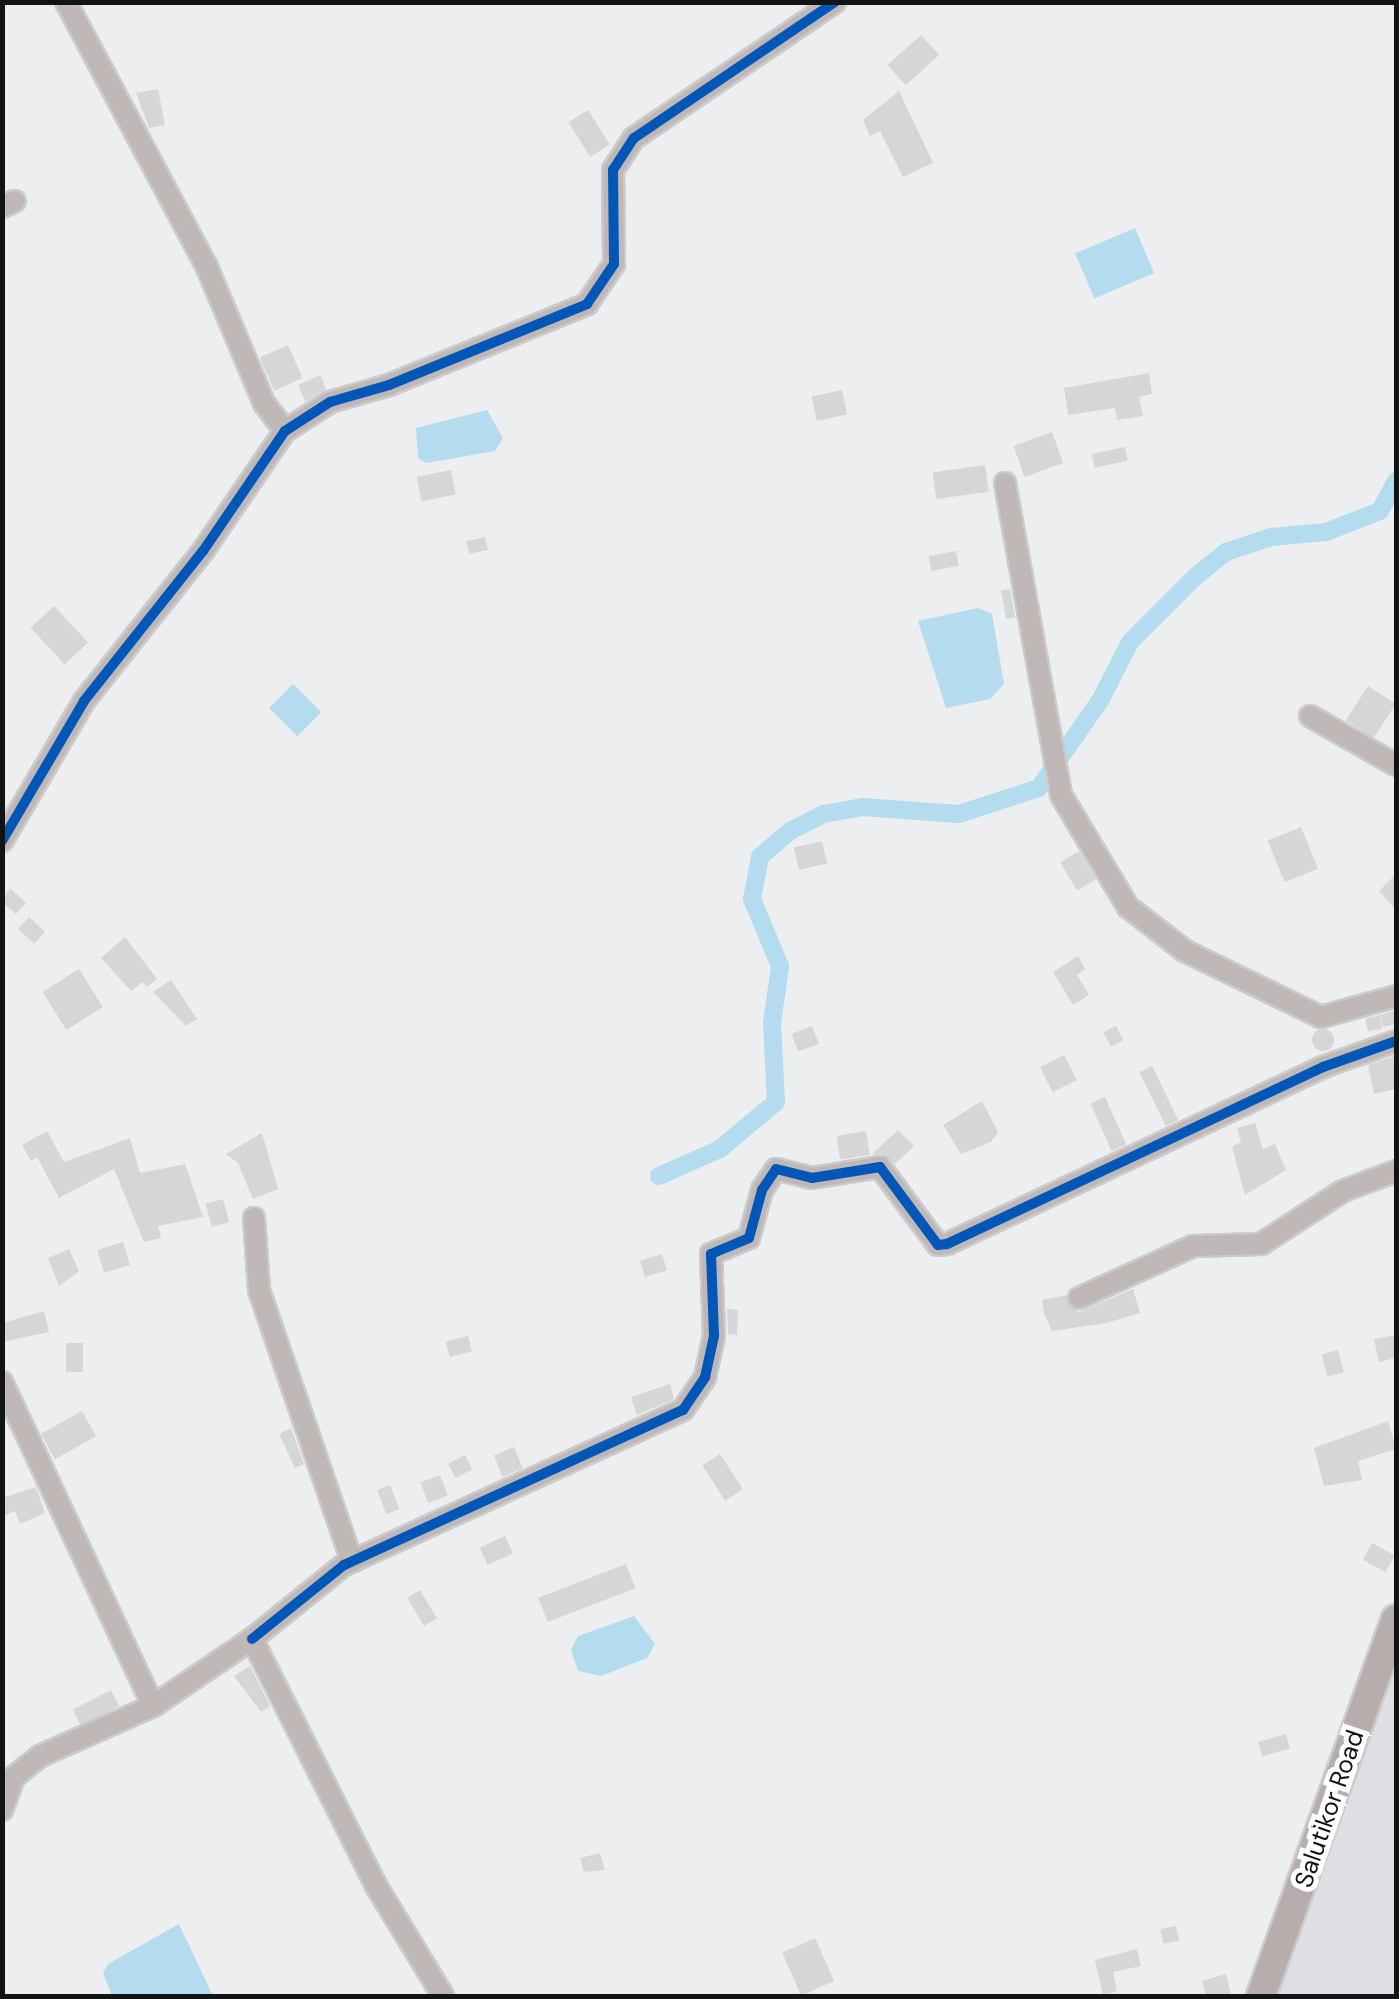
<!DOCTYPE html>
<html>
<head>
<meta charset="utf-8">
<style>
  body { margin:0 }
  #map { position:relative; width:1399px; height:1999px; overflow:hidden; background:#edeeef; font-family:"DM Sans",sans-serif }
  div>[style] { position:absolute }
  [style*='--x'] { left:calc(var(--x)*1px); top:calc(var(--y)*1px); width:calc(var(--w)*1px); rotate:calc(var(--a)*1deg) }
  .built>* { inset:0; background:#dddfe5 }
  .water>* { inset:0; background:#b4dcee; transform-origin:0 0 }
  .canal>* { height:18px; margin:-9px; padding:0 9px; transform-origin:9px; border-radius:9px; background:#b4dcee }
  .building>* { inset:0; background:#d6d6d7; transform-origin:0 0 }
  .round { border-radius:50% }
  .roads { filter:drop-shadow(2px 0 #cacbcc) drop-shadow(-2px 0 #cacbcc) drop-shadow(0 2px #cacbcc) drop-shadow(0 -2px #cacbcc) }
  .minor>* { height:20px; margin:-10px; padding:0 10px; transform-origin:10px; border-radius:10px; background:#c0b8b7 }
  .secondary>* { height:28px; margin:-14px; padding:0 14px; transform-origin:14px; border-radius:14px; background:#b7adad }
  .cycleway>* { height:10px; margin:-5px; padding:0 5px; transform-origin:5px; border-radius:5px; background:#0057b8 }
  span { translate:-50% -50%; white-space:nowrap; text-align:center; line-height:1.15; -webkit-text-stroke:10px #fff; paint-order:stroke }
  .street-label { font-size:25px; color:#121313 }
  .frame { position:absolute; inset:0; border:5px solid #121313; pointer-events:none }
</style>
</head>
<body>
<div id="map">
  <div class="built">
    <div style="clip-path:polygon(1396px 1660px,1396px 1996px,1275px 1996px,1284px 1977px)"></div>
  </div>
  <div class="water">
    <div style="left:1135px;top:228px;width:49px;height:65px;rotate:67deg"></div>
    <div style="clip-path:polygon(487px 410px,503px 438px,495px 451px,426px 463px,418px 458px,416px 428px)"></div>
    <div style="clip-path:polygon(978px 608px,992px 614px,1004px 684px,990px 699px,946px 708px,918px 621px)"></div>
    <div style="left:293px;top:684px;width:40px;height:34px;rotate:45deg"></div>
    <div style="clip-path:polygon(634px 1616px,655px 1644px,647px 1658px,601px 1676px,578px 1671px,571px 1650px,578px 1636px)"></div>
    <div style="clip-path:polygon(179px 1924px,213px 1996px,112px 1996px,103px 1973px,108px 1964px)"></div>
  </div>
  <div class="canal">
    <div style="--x:659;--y:1176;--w:67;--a:-23.9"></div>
    <div style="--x:720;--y:1149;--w:73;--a:-40"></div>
    <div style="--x:776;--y:1102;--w:79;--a:-92.9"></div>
    <div style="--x:772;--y:1023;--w:58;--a:-82"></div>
    <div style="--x:780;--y:966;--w:73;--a:-112.7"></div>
    <div style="--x:752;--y:899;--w:43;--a:-79.2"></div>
    <div style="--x:760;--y:857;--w:40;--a:-41"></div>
    <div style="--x:790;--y:831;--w:38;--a:-27"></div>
    <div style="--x:824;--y:814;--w:39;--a:-10"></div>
    <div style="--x:862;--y:807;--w:97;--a:4.1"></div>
    <div style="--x:959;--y:814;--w:84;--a:-18"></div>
    <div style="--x:1039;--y:788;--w:108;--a:-55.1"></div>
    <div style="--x:1101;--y:699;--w:64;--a:-63"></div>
    <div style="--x:1130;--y:642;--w:92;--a:-45"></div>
    <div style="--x:1195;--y:577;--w:40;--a:-39"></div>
    <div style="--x:1226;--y:552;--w:47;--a:-18.4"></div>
    <div style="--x:1271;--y:537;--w:55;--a:-5.2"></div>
    <div style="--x:1326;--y:532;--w:58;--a:-21.3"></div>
    <div style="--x:1380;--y:511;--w:34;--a:-62"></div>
  </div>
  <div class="building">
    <div style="left:921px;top:35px;width:27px;height:45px;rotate:48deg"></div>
    <div style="clip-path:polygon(158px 89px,165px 125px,149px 128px,136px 93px)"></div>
    <div style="clip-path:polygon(899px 91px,933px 163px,903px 177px,880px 131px,870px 136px,863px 120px)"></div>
    <div style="left:588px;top:110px;width:41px;height:23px;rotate:58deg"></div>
    <div style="left:288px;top:345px;width:36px;height:31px;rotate:66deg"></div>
    <div style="clip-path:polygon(1149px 373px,1152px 394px,1139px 397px,1143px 416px,1117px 420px,1115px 408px,1068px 415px,1064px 388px)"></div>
    <div style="clip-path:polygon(320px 375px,326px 389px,305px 402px,298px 385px)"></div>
    <div style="left:842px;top:390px;width:25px;height:31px;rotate:78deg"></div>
    <div style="left:1052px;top:432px;width:33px;height:41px;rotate:70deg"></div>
    <div style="left:1125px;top:447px;width:14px;height:34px;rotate:78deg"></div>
    <div style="left:985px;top:465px;width:27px;height:53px;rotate:82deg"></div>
    <div style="left:451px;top:470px;width:25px;height:35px;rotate:79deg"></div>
    <div style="left:485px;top:537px;width:13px;height:19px;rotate:77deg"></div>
    <div style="left:956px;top:551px;width:15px;height:28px;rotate:79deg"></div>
    <div style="left:1010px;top:589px;width:29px;height:9px;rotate:80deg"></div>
    <div style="left:54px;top:606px;width:50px;height:32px;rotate:47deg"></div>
    <div style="left:1368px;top:686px;width:33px;height:41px;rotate:33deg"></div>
    <div style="left:1301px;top:827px;width:45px;height:36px;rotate:68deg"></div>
    <div style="left:822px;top:841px;width:23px;height:29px;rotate:77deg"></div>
    <div style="left:1079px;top:851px;width:33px;height:22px;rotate:59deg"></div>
    <div style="clip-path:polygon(1396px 874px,1396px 910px,1379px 891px)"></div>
    <div style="clip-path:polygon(10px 888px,26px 903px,16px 914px,2px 902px)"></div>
    <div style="left:29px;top:917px;width:22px;height:16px;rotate:43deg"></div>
    <div style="clip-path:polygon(125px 937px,157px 979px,147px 987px,143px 982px,131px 991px,101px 958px)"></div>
    <div style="clip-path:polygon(1078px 956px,1085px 969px,1077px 975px,1089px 995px,1073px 1005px,1053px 972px)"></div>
    <div style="left:79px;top:969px;width:45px;height:43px;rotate:58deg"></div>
    <div style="clip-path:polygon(171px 980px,197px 1019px,186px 1026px,153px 992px)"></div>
    <div style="clip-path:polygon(1396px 1010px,1396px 1024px,1383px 1027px,1380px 1015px)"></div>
    <div style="clip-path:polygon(1380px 1015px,1382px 1029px,1368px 1031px,1365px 1019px)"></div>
    <div style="left:812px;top:1026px;width:19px;height:22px;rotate:69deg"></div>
    <div style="left:1116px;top:1026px;width:16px;height:14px;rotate:63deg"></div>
    <div class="round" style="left:1312px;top:1029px;width:22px;height:22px"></div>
    <div style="left:1064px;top:1055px;width:28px;height:27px;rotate:63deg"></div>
    <div style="clip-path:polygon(1395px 1056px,1396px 1089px,1374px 1094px,1368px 1065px)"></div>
    <div style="left:1152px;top:1066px;width:60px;height:14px;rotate:64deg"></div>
    <div style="left:1105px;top:1097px;width:52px;height:16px;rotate:66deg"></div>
    <div style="clip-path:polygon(982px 1101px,998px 1132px,991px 1142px,961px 1154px,943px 1125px)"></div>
    <div style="clip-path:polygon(1255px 1123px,1263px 1149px,1275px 1144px,1286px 1170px,1245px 1195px,1232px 1147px,1241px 1142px,1237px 1128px)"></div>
    <div style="clip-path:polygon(898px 1130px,914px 1146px,895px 1164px,886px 1155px,872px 1154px)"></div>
    <div style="clip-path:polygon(47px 1131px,64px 1162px,130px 1138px,140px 1173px,185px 1164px,203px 1217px,158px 1226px,161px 1238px,144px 1242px,114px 1169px,59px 1198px,37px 1157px,31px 1161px,22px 1145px)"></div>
    <div style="left:866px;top:1131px;width:24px;height:30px;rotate:81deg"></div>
    <div style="clip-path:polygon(262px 1133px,278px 1189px,253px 1199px,238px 1163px,226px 1154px)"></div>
    <div style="left:223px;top:1199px;width:24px;height:18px;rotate:75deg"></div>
    <div style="left:123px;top:1242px;width:24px;height:27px;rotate:73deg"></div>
    <div style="clip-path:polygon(69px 1249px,79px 1271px,59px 1286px,48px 1258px)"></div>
    <div style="left:662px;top:1254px;width:17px;height:23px;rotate:73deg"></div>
    <div style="clip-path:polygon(1133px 1289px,1140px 1313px,1106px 1323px,1052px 1331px,1044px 1313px,1042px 1300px,1066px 1295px,1079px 1312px)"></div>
    <div style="clip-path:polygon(727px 1309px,738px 1310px,737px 1335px,728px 1334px)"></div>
    <div style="clip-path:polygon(44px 1311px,49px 1332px,2px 1342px,2px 1323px)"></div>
    <div style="clip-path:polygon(1396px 1335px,1396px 1358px,1379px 1362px,1374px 1339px)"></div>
    <div style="left:468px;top:1336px;width:16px;height:23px;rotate:76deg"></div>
    <div style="left:66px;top:1343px;width:17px;height:29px"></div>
    <div style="left:1338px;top:1350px;width:23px;height:17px;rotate:75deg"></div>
    <div style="clip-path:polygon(670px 1384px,674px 1399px,637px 1415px,631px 1397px)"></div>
    <div style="left:82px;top:1411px;width:29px;height:47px;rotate:61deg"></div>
    <div style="clip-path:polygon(1388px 1421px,1396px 1449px,1358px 1461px,1362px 1480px,1324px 1486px,1314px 1448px)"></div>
    <div style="clip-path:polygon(291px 1428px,304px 1464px,295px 1468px,279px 1434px)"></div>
    <div style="left:514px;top:1447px;width:23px;height:22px;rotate:67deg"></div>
    <div style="left:720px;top:1454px;width:42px;height:21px;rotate:57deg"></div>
    <div style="left:465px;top:1455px;width:16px;height:19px;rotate:63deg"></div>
    <div style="left:440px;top:1475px;width:22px;height:21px;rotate:69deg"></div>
    <div style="left:390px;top:1485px;width:26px;height:14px;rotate:69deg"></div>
    <div style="clip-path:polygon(36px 1487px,45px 1513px,20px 1524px,15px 1511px,2px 1516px,2px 1498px)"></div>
    <div style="left:505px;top:1536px;width:19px;height:28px;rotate:65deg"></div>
    <div style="left:1372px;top:1543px;width:26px;height:19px;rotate:29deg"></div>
    <div style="left:626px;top:1564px;width:26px;height:94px;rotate:69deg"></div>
    <div style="left:420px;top:1590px;width:33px;height:15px;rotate:59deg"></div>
    <div style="clip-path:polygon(250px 1666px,270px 1706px,261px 1712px,234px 1676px)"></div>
    <div style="left:111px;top:1690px;width:18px;height:43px;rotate:63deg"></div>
    <div style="left:1286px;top:1734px;width:15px;height:29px;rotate:74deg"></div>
    <div style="clip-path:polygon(600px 1853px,605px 1870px,584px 1872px,580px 1858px)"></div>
    <div style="left:1176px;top:1926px;width:15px;height:16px;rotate:79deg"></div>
    <div style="left:815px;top:1938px;width:47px;height:36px;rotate:66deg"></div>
    <div style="clip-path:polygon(1137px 1949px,1141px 1966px,1113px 1972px,1117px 1991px,1103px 1995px,1095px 1960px)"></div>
    <div style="clip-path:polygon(1226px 1974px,1231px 1994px,1206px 1996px,1202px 1981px)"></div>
  </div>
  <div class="roads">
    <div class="minor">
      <div style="--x:66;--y:2;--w:298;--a:62"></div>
      <div style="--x:206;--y:265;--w:150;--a:67.2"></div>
      <div style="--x:264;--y:403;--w:35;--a:53"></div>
      <div style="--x:2;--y:207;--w:14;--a:-25"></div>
      <div style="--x:1005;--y:483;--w:317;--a:79.8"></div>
      <div style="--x:1061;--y:795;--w:131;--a:59.1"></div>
      <div style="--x:1128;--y:907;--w:72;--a:37.7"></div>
      <div style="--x:1185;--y:951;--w:151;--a:25.9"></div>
      <div style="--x:1321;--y:1017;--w:78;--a:-15.6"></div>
      <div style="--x:1310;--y:716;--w:99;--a:29.7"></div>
      <div style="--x:2;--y:841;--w:162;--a:-59.6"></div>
      <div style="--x:84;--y:701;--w:191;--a:-51.6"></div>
      <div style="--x:203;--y:551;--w:145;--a:-55.7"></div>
      <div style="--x:285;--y:431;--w:54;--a:-32.8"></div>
      <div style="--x:330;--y:402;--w:61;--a:-16.1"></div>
      <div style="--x:389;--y:385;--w:214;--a:-22.2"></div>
      <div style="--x:587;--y:304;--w:48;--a:-56"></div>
      <div style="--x:614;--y:264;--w:94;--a:-90.6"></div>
      <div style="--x:613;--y:170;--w:38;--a:-57"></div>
      <div style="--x:634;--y:138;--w:243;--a:-34.1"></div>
      <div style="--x:254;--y:1218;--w:72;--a:86"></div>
      <div style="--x:259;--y:1290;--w:287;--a:71.1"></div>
      <div style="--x:1079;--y:1298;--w:125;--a:-24.5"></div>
      <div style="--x:1193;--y:1246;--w:68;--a:-1.7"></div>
      <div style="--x:1261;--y:1244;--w:98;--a:-32.9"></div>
      <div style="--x:1343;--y:1191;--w:57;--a:-20.7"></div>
      <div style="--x:2;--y:1382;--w:357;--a:65"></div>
      <div style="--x:252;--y:1639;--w:118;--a:-38.8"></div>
      <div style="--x:344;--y:1565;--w:373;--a:-24.6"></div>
      <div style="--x:683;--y:1410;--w:40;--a:-56"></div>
      <div style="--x:705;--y:1377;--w:42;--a:-77.6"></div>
      <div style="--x:714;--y:1336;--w:82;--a:-92.1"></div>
      <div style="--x:711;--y:1254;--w:41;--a:-22.8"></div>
      <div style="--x:749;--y:1238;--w:50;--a:-74.8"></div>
      <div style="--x:762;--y:1190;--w:25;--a:-56"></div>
      <div style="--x:776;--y:1169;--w:37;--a:14"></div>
      <div style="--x:812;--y:1178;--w:69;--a:-9.2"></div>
      <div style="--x:880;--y:1167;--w:97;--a:53.4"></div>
      <div style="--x:938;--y:1245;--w:9;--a:-6"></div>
      <div style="--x:947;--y:1244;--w:416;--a:-25.2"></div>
      <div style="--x:1323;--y:1067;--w:77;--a:-19.6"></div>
      <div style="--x:2;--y:1810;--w:35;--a:-70"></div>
      <div style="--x:14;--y:1777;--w:33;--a:-39"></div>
      <div style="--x:40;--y:1756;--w:124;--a:-23.9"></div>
      <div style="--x:153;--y:1706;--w:120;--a:-34.1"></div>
      <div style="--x:252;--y:1639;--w:274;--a:63.3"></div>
      <div style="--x:375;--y:1884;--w:131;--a:58.7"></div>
    </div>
    <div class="secondary">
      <div style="--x:1261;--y:1996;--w:400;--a:-70.3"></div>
    </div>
  </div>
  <div class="cycleway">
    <div style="--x:2;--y:841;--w:162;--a:-59.6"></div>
    <div style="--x:84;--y:701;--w:191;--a:-51.6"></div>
    <div style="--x:203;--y:551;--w:145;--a:-55.7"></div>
    <div style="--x:285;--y:431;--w:54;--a:-32.8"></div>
    <div style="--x:330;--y:402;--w:61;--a:-16.1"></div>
    <div style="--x:389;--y:385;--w:214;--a:-22.2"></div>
    <div style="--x:587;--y:304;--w:48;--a:-56"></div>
    <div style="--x:614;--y:264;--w:94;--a:-90.6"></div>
    <div style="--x:613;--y:170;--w:38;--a:-57"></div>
    <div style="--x:634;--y:138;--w:243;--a:-34.1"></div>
    <div style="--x:252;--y:1639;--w:118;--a:-38.8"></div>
    <div style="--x:344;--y:1565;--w:373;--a:-24.6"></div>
    <div style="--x:683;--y:1410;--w:40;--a:-56"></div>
    <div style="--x:705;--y:1377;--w:42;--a:-77.6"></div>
    <div style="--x:714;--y:1336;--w:82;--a:-92.1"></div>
    <div style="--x:711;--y:1254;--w:41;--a:-22.8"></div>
    <div style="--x:749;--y:1238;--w:50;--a:-74.8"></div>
    <div style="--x:762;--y:1190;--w:25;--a:-56"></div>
    <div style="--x:776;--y:1169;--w:37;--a:14"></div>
    <div style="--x:812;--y:1178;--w:69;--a:-9.2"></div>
    <div style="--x:880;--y:1167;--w:97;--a:53.4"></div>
    <div style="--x:938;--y:1245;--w:9;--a:-6"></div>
    <div style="--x:947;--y:1244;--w:416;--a:-25.2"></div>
    <div style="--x:1323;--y:1067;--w:77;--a:-19.6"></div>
  </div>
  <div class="street-label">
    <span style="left:1330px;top:1809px;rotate:-71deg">Salutikor Road</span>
  </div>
  <div class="frame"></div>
</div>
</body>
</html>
